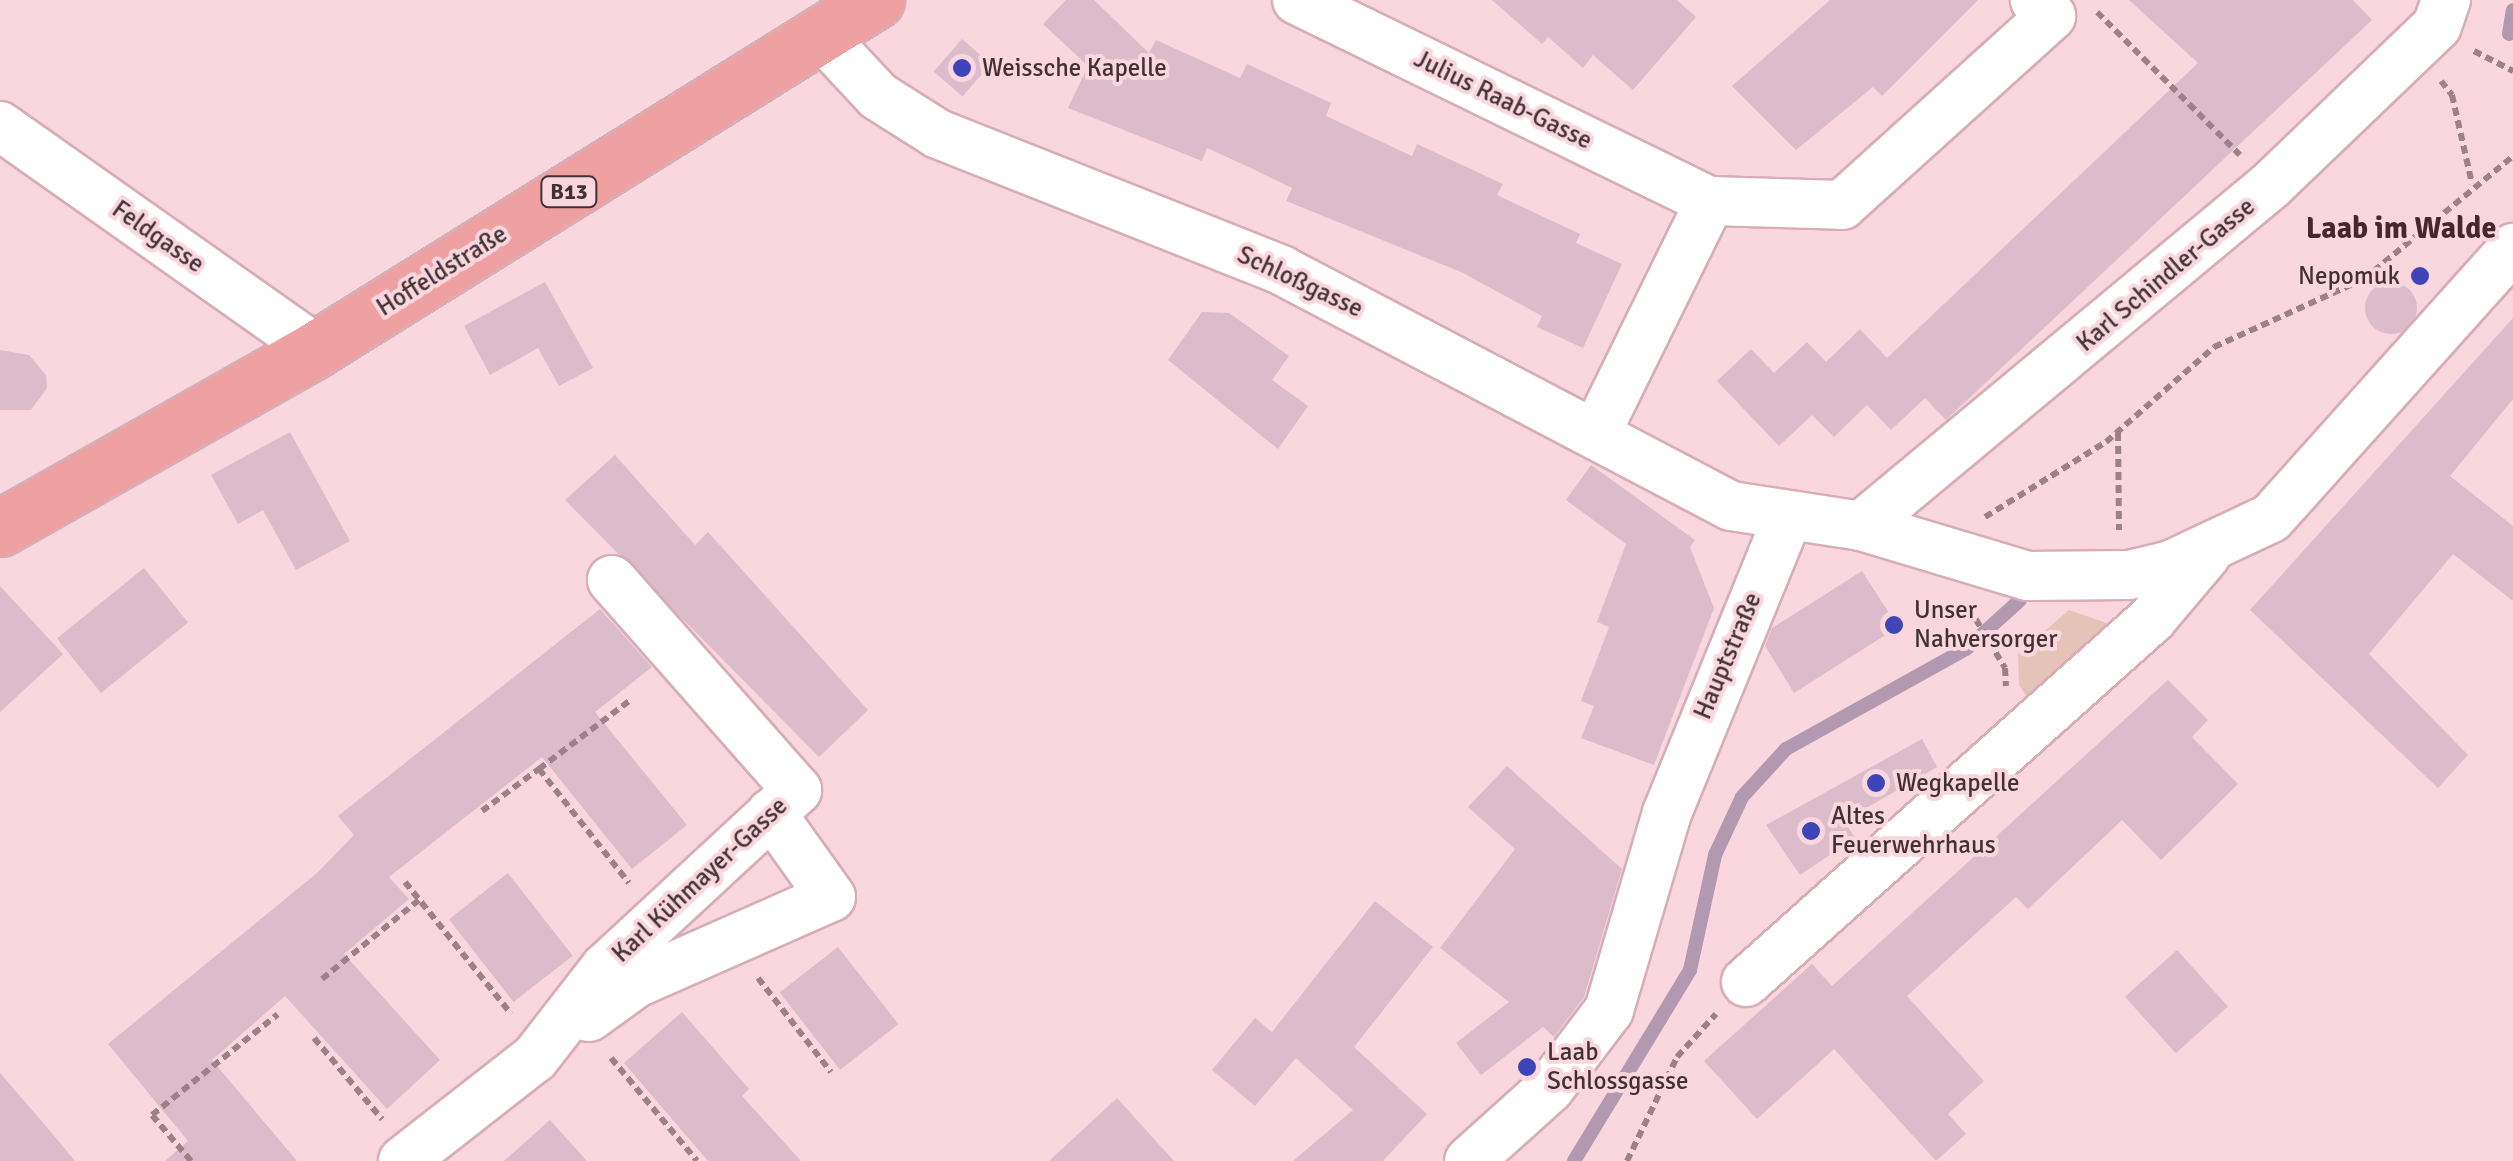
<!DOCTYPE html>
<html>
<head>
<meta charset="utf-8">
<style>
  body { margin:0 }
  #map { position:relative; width:2513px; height:1161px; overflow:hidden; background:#fad7de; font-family:Signika,sans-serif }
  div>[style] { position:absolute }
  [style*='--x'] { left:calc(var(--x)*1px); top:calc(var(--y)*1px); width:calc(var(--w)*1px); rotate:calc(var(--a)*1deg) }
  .green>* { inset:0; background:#e5c3b6 }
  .stream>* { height:14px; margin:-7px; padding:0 7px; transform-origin:7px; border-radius:7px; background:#b299b0 }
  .building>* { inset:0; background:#dcbbcb; transform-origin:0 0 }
  .round { border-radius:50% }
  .path>* { height:6px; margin-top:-3px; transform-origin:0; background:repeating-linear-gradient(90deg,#9c8288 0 8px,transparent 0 13px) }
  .roads { filter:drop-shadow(2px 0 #d7adb6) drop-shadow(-2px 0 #d7adb6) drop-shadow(0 2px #d7adb6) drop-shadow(0 -2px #d7adb6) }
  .minor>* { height:48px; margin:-24px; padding:0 24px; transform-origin:24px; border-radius:24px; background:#fff }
  .major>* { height:55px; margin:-27.5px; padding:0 27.5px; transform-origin:27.5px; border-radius:27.5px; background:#efa0a0 }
  .dots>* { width:28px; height:28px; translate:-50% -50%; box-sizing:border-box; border:5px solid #fad7de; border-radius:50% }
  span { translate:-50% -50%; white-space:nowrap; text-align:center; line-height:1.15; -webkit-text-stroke:8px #fad7de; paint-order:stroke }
  .shield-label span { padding:2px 8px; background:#fad7de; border:2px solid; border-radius:8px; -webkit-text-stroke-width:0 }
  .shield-label { font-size:22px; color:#423135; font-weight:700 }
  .poi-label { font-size:25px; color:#423135 }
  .left { translate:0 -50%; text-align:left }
  .right { translate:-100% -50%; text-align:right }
  .street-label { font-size:25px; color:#423135 }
  .quarter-label { font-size:30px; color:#47272e; font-weight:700 }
</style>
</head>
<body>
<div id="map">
  <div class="green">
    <div style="clip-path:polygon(2069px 610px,2118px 627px,2029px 700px,2019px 685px,2018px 654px)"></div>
  </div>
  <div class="stream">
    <div style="--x:2509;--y:34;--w:24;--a:-81"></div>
    <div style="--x:1574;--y:1161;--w:223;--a:-58.7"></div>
    <div style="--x:1690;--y:970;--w:118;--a:-77.7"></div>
    <div style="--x:1715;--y:855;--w:64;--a:-65"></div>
    <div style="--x:1742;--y:797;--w:65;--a:-47.5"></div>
    <div style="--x:1786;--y:749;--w:206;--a:-29.1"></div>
    <div style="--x:1966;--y:649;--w:73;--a:-42.2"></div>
  </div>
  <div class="building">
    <div style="clip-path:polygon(1066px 0,1094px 0,1149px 53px,1156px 40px,1240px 78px,1247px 64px,1331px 103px,1326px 116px,1412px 156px,1417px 144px,1503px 184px,1497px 195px,1580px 234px,1576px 243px,1622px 264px,1583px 348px,1537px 327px,1542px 316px,1461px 272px,1286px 201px,1292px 188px,1251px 168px,1207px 148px,1202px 161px,1068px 108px,1088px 66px,1043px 24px)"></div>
    <div style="clip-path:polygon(1492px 0,1677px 0,1696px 17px,1633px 90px,1593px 55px,1583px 68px,1548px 37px,1542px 44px)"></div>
    <div style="clip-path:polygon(1830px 0,1978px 0,1882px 96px,1873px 87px,1796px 150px,1732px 86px)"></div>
    <div style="clip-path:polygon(2129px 0,2353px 0,2372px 20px,1946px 420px,1925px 398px,1891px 430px,1867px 405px,1834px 437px,1812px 415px,1779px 446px,1717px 381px,1751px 349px,1774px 373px,1807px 342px,1826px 362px,1860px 329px,1887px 358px,2198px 63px)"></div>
    <div style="left:962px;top:39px;width:38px;height:43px;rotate:41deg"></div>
    <div style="clip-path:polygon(545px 282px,593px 368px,559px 386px,538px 348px,490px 375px,464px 326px)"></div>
    <div class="round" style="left:2365px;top:282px;width:52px;height:52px"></div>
    <div style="clip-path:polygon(1202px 312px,1229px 313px,1289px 356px,1272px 380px,1308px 406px,1278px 449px,1168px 360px)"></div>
    <div style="clip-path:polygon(2513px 318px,2513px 399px,2450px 476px,2513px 526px,2513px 601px,2453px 554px,2369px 654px,2468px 755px,2438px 788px,2250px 610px)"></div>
    <div style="clip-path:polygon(0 350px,29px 355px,46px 375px,47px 388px,31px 410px,0 410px)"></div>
    <div style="clip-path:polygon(290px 432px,350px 541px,296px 570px,263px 510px,238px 524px,211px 475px)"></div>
    <div style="clip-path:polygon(615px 455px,695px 545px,708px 532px,868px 710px,819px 757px,565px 500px)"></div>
    <div style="clip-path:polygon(1591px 465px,1695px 540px,1690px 547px,1714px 608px,1654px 765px,1581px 738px,1594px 706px,1581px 701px,1609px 627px,1597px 622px,1626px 544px,1566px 500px)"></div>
    <div style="left:144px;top:568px;width:70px;height:112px;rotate:51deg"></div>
    <div style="clip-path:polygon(1862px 571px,1898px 627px,1794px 693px,1765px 646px,1772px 628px)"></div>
    <div style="clip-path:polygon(0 586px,63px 654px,0 712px)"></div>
    <div style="clip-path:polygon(600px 609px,652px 667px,595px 712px,687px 825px,632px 869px,542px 757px,389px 877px,409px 899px,344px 954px,440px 1060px,387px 1109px,285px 996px,212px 1060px,297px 1161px,165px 1161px,188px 1141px,108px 1044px,317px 873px,354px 835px,338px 816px)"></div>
    <div style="clip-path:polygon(2168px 680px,2208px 720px,2192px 737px,2238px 784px,2161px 860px,2122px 820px,2028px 909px,2016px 897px,1907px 996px,1984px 1081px,1948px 1114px,1966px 1134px,1936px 1161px,1834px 1049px,1757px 1119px,1704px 1061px,1812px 964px,1832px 986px)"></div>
    <div style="clip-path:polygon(1922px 739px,1937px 767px,1844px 821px,1855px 838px,1800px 875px,1766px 825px)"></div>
    <div style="clip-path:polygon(1507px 766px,1622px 869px,1584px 997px,1554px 1037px,1543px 1027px,1481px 1075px,1456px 1043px,1509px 1002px,1440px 948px,1515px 849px,1468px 807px)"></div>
    <div style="left:508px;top:873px;width:105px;height:75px;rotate:52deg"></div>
    <div style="clip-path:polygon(1375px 901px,1433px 947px,1354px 1047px,1427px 1114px,1383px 1161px,1293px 1161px,1353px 1110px,1296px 1058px,1255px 1106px,1212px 1070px,1255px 1018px,1272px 1032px)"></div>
    <div style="left:838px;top:947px;width:98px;height:74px;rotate:52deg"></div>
    <div style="left:2177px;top:950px;width:76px;height:70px;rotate:48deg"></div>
    <div style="clip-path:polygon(682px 1012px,749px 1089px,742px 1096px,801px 1161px,708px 1161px,624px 1063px)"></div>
    <div style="clip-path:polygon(0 1073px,45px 1125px,75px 1161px,0 1161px)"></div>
    <div style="clip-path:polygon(1117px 1098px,1174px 1161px,1049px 1161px)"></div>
    <div style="clip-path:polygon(550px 1120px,587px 1161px,504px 1161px)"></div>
  </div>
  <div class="path">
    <div style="--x:2097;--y:12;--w:202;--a:45"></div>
    <div style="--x:2474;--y:51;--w:44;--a:27.1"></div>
    <div style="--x:2441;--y:81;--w:18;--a:52"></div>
    <div style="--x:2452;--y:95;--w:91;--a:77.3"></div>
    <div style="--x:2118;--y:433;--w:97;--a:89.4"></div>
    <div style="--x:1985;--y:517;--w:142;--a:-31.8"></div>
    <div style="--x:2106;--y:442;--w:144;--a:-41.3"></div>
    <div style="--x:2214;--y:347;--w:165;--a:-24.4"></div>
    <div style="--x:2364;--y:279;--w:193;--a:-39.5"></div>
    <div style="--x:1969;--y:608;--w:70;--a:59"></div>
    <div style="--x:2005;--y:668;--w:18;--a:87"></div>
    <div style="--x:539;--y:769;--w:116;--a:-37"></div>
    <div style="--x:482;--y:811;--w:71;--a:-36.4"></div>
    <div style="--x:539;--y:769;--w:145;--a:51.7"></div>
    <div style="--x:405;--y:882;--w:169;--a:51.2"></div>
    <div style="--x:758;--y:978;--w:119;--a:52.2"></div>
    <div style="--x:322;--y:979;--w:127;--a:-39.2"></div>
    <div style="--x:314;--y:1038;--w:106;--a:50"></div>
    <div style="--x:611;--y:1058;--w:134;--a:50.1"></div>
    <div style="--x:191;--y:1161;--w:60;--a:-130.3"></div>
    <div style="--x:152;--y:1115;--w:161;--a:-38.7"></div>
    <div style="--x:1627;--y:1161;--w:115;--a:-64.3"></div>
    <div style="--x:1677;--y:1057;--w:58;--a:-47.8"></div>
  </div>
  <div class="roads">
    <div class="minor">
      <div style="--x:1297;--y:0;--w:459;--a:26"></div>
      <div style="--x:1710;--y:201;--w:132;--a:1.7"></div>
      <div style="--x:1842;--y:205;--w:282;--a:-42.1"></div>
      <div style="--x:2051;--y:16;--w:23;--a:-135"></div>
      <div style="--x:822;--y:36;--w:82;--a:47"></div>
      <div style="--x:878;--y:96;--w:71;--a:32.3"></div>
      <div style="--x:938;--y:134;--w:369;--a:21.6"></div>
      <div style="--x:1281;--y:270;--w:508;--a:27.67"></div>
      <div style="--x:1731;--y:506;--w:132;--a:8.7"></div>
      <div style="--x:1861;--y:526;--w:174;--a:16.7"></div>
      <div style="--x:2028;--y:576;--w:101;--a:-0.6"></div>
      <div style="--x:2129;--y:575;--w:43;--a:-13.4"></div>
      <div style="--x:2171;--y:565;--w:110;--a:-25.2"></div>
      <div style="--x:2271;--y:518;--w:363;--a:-48.1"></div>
      <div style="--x:0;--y:126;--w:387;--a:35.2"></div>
      <div style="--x:1596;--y:433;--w:258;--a:-63.8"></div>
      <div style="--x:1861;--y:526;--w:532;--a:-39.74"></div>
      <div style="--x:2270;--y:186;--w:231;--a:-43.8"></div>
      <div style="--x:2437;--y:26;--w:28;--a:-71"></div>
      <div style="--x:1746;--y:982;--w:545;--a:-41.8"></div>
      <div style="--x:2152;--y:619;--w:84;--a:-49.8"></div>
      <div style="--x:589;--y:1017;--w:58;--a:-35.9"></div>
      <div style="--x:636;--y:983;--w:213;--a:-23.8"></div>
      <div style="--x:831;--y:897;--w:103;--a:-125.5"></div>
      <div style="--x:403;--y:1161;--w:167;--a:-38"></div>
      <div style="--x:535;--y:1058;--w:114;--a:-52.1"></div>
      <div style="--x:605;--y:968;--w:262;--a:-42.8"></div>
      <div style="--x:797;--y:790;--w:280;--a:-131.4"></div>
      <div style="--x:1469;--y:1161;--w:108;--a:-42"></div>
      <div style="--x:1549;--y:1089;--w:99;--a:-52.8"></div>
      <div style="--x:1609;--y:1010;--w:205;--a:-73.6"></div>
      <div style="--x:1667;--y:813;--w:321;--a:-67.8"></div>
    </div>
    <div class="major">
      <div style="--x:0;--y:528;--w:363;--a:-29.5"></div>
      <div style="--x:316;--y:349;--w:660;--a:-31.93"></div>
    </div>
  </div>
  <div class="dots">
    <div style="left:962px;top:68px;background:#3f44b8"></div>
    <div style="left:2420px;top:276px;background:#3f44b8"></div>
    <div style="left:1894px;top:625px;background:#3f44b8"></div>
    <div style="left:1876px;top:783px;background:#3f44b8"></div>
    <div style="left:1811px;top:831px;background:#3f44b8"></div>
    <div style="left:1527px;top:1067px;background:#3f44b8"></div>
  </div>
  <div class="shield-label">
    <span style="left:569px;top:192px">B13</span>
  </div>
  <div class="poi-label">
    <span class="left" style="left:982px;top:68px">Weissche Kapelle</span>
    <span class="right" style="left:2400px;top:276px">Nepomuk</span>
    <span class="left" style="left:1914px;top:625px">Unser<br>Nahversorger</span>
    <span class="left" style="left:1896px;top:783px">Wegkapelle</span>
    <span class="left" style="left:1831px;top:831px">Altes<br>Feuerwehrhaus</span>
    <span class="left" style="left:1547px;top:1067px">Laab<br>Schlossgasse</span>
  </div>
  <div class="street-label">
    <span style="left:1503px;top:100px;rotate:26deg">Julius Raab-Gasse</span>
    <span style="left:158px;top:237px;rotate:35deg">Feldgasse</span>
    <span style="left:442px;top:271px;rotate:-32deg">Hoffeldstraße</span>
    <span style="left:2166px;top:275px;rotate:-40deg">Karl Schindler-Gasse</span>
    <span style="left:1300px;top:282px;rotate:25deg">Schloßgasse</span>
    <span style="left:1728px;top:656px;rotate:-67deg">Hauptstraße</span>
    <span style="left:700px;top:880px;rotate:-43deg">Karl Kühmayer-Gasse</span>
  </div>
  <div class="quarter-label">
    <span style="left:2401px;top:229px">Laab im Walde</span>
  </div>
</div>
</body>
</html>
